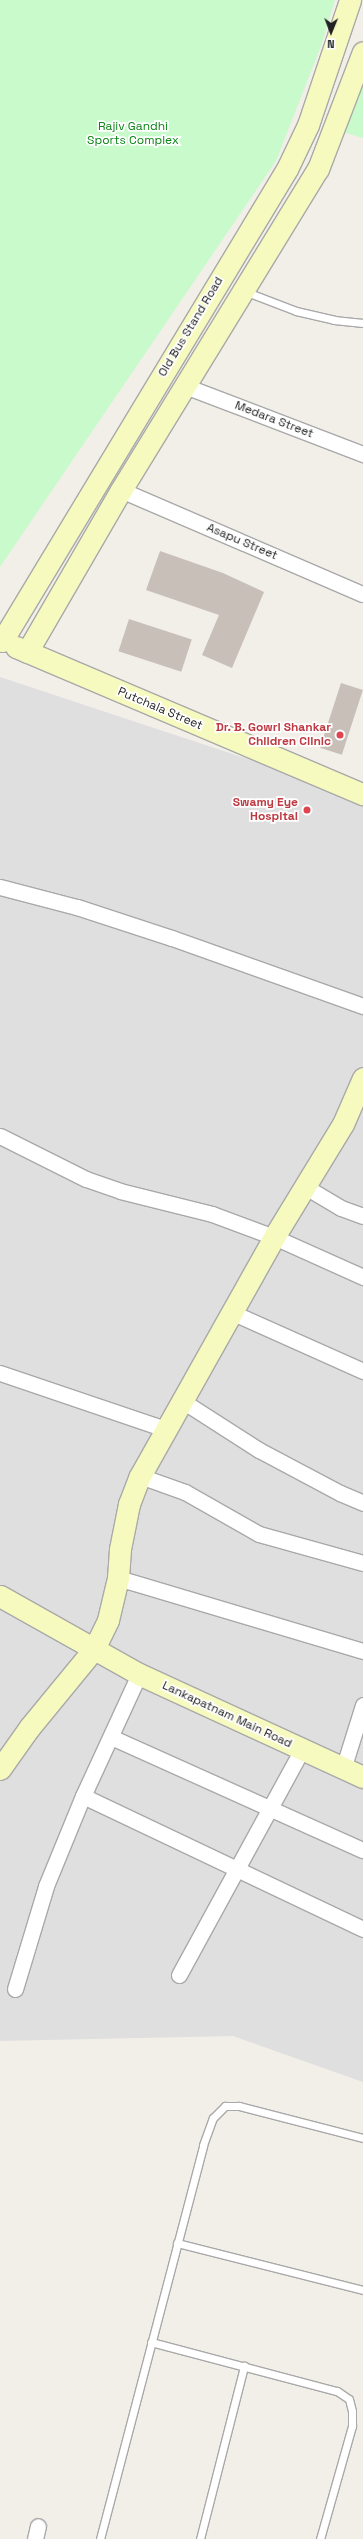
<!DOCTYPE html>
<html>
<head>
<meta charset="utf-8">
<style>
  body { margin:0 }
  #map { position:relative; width:363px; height:2539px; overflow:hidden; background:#f2efe9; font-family:"Space Grotesk",sans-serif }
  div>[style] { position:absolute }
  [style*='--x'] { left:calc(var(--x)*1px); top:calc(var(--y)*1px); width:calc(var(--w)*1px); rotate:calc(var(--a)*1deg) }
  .residential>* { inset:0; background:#e0dfdf }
  .park>* { inset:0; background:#c8facc }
  .building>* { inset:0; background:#c7bfb8; transform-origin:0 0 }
  .roads { filter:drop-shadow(1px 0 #a9a9a9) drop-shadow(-1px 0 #a9a9a9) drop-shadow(0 1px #a9a9a9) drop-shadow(0 -1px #a9a9a9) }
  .lane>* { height:7px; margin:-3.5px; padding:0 3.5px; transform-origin:3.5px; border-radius:3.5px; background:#fff }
  .street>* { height:15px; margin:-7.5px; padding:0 7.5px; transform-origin:7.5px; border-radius:7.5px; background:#fff }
  .secondary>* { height:21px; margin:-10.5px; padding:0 10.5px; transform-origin:10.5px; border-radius:10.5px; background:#f7fabf }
  .dots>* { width:11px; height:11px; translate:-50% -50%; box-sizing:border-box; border:2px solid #fff; border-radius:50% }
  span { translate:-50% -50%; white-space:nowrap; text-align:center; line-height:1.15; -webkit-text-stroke:3.5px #fff; paint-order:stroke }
  .park-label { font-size:12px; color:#0c8416 }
  .street-label { font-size:12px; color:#222 }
  .health-label { font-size:12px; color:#be3a42; font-weight:700 }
  .right { translate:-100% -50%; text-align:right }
  .north { position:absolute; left:311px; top:12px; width:40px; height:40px; -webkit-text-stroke:3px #fff; paint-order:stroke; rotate:181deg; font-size:11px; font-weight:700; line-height:16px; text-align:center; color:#222 }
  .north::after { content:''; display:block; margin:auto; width:14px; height:18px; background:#222; clip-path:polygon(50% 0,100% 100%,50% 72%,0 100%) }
</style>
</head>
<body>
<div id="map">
  <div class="residential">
    <div style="clip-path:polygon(0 677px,363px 797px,363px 2082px,233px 2036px,0 2041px)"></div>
  </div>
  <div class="park">
    <div style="clip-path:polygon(0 0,335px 0,321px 46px,276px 161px,0 567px)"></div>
    <div style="clip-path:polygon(363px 61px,363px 138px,340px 131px)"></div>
  </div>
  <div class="building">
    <div style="clip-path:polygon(160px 551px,223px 573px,264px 592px,232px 668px,202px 655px,219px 615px,146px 590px)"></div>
    <div style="left:129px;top:619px;width:66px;height:34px;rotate:18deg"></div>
    <div style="left:341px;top:683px;width:23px;height:68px;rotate:18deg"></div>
  </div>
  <div class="roads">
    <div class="lane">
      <div style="--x:244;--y:291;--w:56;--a:21"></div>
      <div style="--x:296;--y:311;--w:39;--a:13"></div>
      <div style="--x:334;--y:320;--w:29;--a:6"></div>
      <div style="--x:177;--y:2243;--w:192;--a:14.2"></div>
      <div style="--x:151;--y:2342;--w:192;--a:14.8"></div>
      <div style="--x:337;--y:2391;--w:14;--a:34"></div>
      <div style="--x:349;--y:2399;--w:12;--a:76"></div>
      <div style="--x:352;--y:2411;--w:15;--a:90"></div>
      <div style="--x:352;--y:2426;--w:117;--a:105.8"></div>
      <div style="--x:100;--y:2539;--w:407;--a:-75.3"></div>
      <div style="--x:203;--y:2145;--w:29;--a:-70"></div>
      <div style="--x:213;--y:2118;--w:17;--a:-45"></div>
      <div style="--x:225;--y:2106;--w:14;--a:0"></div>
      <div style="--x:239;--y:2106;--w:128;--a:14.5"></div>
      <div style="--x:200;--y:2539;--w:179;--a:-75.7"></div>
    </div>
    <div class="street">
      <div style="--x:185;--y:386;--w:191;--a:20.9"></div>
      <div style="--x:121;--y:490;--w:263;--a:23.3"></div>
      <div style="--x:0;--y:887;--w:80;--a:14.6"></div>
      <div style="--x:77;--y:907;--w:100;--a:18.1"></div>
      <div style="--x:172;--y:938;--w:203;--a:19.6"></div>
      <div style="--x:0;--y:1136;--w:96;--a:26.6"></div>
      <div style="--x:86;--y:1179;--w:36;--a:19"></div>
      <div style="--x:120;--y:1191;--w:95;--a:14"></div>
      <div style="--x:212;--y:1214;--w:66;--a:20.4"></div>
      <div style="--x:274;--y:1237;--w:98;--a:24.2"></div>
      <div style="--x:304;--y:1186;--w:43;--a:30.7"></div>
      <div style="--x:341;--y:1208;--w:23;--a:20"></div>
      <div style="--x:231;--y:1312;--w:145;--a:24.1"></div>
      <div style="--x:0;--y:1373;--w:174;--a:18.7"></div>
      <div style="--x:181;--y:1400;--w:93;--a:32.7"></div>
      <div style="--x:259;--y:1450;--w:92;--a:28"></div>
      <div style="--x:340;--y:1493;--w:25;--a:23"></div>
      <div style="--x:140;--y:1476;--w:48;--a:19.6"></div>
      <div style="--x:185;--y:1492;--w:85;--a:29.6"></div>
      <div style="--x:259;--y:1534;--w:108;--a:15.6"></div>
      <div style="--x:118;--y:1578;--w:256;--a:16.6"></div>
      <div style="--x:111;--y:1737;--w:276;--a:24.2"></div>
      <div style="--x:343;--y:1769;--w:67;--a:-72.6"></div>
      <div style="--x:83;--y:1796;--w:310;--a:25.4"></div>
      <div style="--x:179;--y:1975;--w:257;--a:-61.4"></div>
      <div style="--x:15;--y:1989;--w:108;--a:-73.2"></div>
      <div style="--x:46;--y:1886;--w:97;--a:-67.7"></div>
      <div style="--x:83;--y:1796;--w:134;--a:-65.3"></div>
      <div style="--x:35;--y:2539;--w:13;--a:-77"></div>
    </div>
    <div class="secondary">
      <div style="--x:2;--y:641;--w:551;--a:-58.88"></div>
      <div style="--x:287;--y:169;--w:49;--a:-64.5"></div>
      <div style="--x:308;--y:125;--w:132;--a:-71.4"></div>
      <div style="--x:16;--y:647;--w:377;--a:23"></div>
      <div style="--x:27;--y:652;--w:187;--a:-59.9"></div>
      <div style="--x:121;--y:490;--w:377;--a:-58.5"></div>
      <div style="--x:318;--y:169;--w:125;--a:-69"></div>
      <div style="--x:0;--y:1596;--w:159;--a:29.3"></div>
      <div style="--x:139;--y:1674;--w:247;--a:24.7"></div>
      <div style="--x:0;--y:1769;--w:50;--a:-54.7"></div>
      <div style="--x:29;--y:1728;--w:102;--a:-50.6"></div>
      <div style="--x:94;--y:1649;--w:32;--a:-64"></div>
      <div style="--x:108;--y:1620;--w:43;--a:-76.6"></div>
      <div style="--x:118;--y:1578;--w:29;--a:-86"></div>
      <div style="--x:120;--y:1549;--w:46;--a:-78.7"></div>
      <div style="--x:129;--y:1504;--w:30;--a:-69"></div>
      <div style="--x:140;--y:1476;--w:274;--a:-60.7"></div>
      <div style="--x:274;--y:1237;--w:132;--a:-58.6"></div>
      <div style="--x:343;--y:1124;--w:50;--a:-66.5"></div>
    </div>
  </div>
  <div class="dots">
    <div style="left:340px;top:735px;background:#e0444e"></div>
    <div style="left:307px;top:810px;background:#e0444e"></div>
  </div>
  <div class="park-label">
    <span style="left:133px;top:134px">Rajiv Gandhi<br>Sports Complex</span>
  </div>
  <div class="street-label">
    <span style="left:191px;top:327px;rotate:-59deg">Old Bus Stand Road</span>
    <span style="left:274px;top:420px;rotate:21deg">Medara Street</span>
    <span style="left:242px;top:542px;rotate:23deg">Asapu Street</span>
    <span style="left:160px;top:709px;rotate:23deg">Putchala Street</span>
    <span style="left:227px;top:1715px;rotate:25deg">Lankapatnam Main Road</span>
  </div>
  <div class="health-label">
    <span class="right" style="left:331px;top:735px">Dr. B. Gowri Shankar<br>Children Clinic</span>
    <span class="right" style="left:298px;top:810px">Swamy Eye<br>Hospital</span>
  </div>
  <div class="north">N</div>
</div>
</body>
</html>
